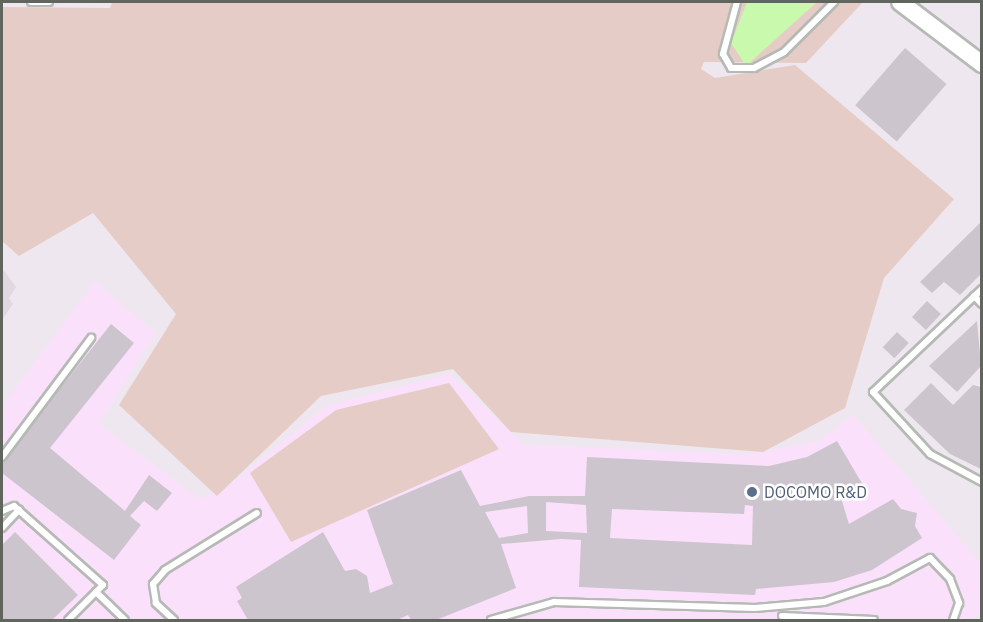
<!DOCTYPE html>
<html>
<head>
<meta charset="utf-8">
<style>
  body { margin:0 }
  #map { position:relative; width:983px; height:622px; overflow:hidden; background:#efe7ef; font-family:"IBM Plex Sans",sans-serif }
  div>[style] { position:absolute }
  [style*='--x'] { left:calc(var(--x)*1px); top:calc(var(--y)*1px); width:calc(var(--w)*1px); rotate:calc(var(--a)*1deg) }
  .commercial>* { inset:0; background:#fbe0fc }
  .education>* { inset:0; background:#e2d8e2 }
  .green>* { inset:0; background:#e5ccc6 }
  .water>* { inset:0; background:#c8f9ad }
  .building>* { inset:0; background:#ccc5cd; transform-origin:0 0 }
  .roads { filter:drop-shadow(2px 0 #b5bab4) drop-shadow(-2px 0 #b5bab4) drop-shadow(0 2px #b5bab4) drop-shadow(0 -2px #b5bab4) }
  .lane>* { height:6px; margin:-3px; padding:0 3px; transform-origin:3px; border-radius:3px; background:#fff }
  .secondary>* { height:16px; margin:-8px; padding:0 8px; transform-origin:8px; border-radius:8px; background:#fff }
  .dots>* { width:16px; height:16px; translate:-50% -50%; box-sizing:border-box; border:3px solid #fff; border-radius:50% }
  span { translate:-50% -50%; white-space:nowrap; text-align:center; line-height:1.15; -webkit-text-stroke:5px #fff; paint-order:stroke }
  .service-label { font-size:16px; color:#4e5e75 }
  .left { translate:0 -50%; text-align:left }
  .frame { position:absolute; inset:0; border:3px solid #60665e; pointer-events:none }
</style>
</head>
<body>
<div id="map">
  <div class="commercial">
    <div style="clip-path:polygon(95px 282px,155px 333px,99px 424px,201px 500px,241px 476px,326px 406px,450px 374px,524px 445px,749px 454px,819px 441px,853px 415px,981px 564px,981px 614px,970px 620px,2px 620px,2px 407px)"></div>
  </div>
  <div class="education">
    <div style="clip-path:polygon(2px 268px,16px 287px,9px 298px,13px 304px,2px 320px)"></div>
  </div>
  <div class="green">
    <div style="clip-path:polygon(112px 2px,863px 2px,806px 63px,704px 62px,701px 69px,715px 78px,795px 65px,954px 199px,884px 278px,845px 408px,763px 452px,511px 432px,453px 369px,321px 396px,217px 496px,119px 405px,176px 314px,93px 213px,19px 256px,2px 241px,2px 7px,110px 8px)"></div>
    <div style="clip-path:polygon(449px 383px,499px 449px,291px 542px,250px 473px,336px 410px)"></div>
  </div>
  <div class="water">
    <div style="clip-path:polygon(747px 2px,817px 2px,746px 66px,731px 43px)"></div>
  </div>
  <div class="building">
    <div style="left:905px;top:48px;width:55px;height:76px;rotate:41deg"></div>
    <div style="clip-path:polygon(981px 222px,981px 274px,960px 295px,944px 282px,932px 293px,920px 282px)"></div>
    <div style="left:927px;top:301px;width:19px;height:22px;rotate:43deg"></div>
    <div style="clip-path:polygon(977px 321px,981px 366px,957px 392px,929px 366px)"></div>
    <div style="clip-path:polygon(111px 324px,134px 343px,50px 448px,125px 511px,149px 475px,172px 493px,157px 511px,144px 501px,130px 516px,141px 525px,114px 560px,2px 473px,2px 462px)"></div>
    <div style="left:897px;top:332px;width:16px;height:21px;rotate:43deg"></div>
    <div style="clip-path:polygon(931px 383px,953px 405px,973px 385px,981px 387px,981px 469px,950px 454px,904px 410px)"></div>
    <div style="clip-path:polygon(evenodd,837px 441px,863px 485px,841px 498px,849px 524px,893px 499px,901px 509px,917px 513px,915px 526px,922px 538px,872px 570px,834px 582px,756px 589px,755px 595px,579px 587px,581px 540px,561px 539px,501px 544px,516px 588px,436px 620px,411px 620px,408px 615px,397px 620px,248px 620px,237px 601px,242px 598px,236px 587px,323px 532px,345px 571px,356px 569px,367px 576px,370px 593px,393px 584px,367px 510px,461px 470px,480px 506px,529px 496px,585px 496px,587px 457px,769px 466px,807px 457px,837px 441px,546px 502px,586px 505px,587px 533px,546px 531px,546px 502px,837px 441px,745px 505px,753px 506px,752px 545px,610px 538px,612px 509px,744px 514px,745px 505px,837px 441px,527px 506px,528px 533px,499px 538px,485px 512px,527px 506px)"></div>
    <div style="clip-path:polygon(15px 532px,78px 595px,52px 620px,2px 620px,2px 545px)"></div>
  </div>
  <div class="roads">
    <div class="lane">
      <div style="--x:31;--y:2;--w:18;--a:0"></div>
      <div style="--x:737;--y:2;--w:54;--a:105.1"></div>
      <div style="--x:723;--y:54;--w:16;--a:60"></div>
      <div style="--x:731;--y:68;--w:23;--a:0"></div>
      <div style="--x:754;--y:68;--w:34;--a:-28"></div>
      <div style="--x:784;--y:52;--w:71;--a:-45"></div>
      <div style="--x:982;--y:289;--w:150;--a:136.6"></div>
      <div style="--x:873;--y:392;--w:84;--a:47.4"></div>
      <div style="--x:930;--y:454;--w:59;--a:28.3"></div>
      <div style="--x:974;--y:296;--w:11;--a:45"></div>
      <div style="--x:2;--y:457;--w:149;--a:-53.2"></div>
      <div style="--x:2;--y:511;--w:13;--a:-23"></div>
      <div style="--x:14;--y:506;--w:119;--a:41.6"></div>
      <div style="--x:103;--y:585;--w:49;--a:135"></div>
      <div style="--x:2;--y:528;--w:25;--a:-47"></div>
      <div style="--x:96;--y:592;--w:40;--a:44"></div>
      <div style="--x:782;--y:616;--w:92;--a:2.5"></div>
      <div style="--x:174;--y:620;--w:25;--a:-137"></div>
      <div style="--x:156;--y:603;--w:19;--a:-99"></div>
      <div style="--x:153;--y:584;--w:18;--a:-49"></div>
      <div style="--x:165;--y:570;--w:108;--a:-31.8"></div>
      <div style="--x:491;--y:620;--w:66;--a:-15.9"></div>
      <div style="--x:554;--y:602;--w:201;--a:1.7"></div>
      <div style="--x:755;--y:608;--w:69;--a:-5"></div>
      <div style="--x:824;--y:602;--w:66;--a:-18.4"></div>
      <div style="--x:887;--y:581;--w:49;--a:-28.1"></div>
      <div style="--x:930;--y:558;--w:29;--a:46"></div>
      <div style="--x:950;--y:579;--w:26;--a:69"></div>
      <div style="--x:959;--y:603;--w:18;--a:109"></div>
    </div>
    <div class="secondary">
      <div style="--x:900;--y:2;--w:103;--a:37.1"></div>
    </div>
  </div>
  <div class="dots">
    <div style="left:752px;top:492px;background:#5c6f8a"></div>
  </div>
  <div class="service-label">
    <span class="left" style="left:764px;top:492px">DOCOMO R&amp;D</span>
  </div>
  <div class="frame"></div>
</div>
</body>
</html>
